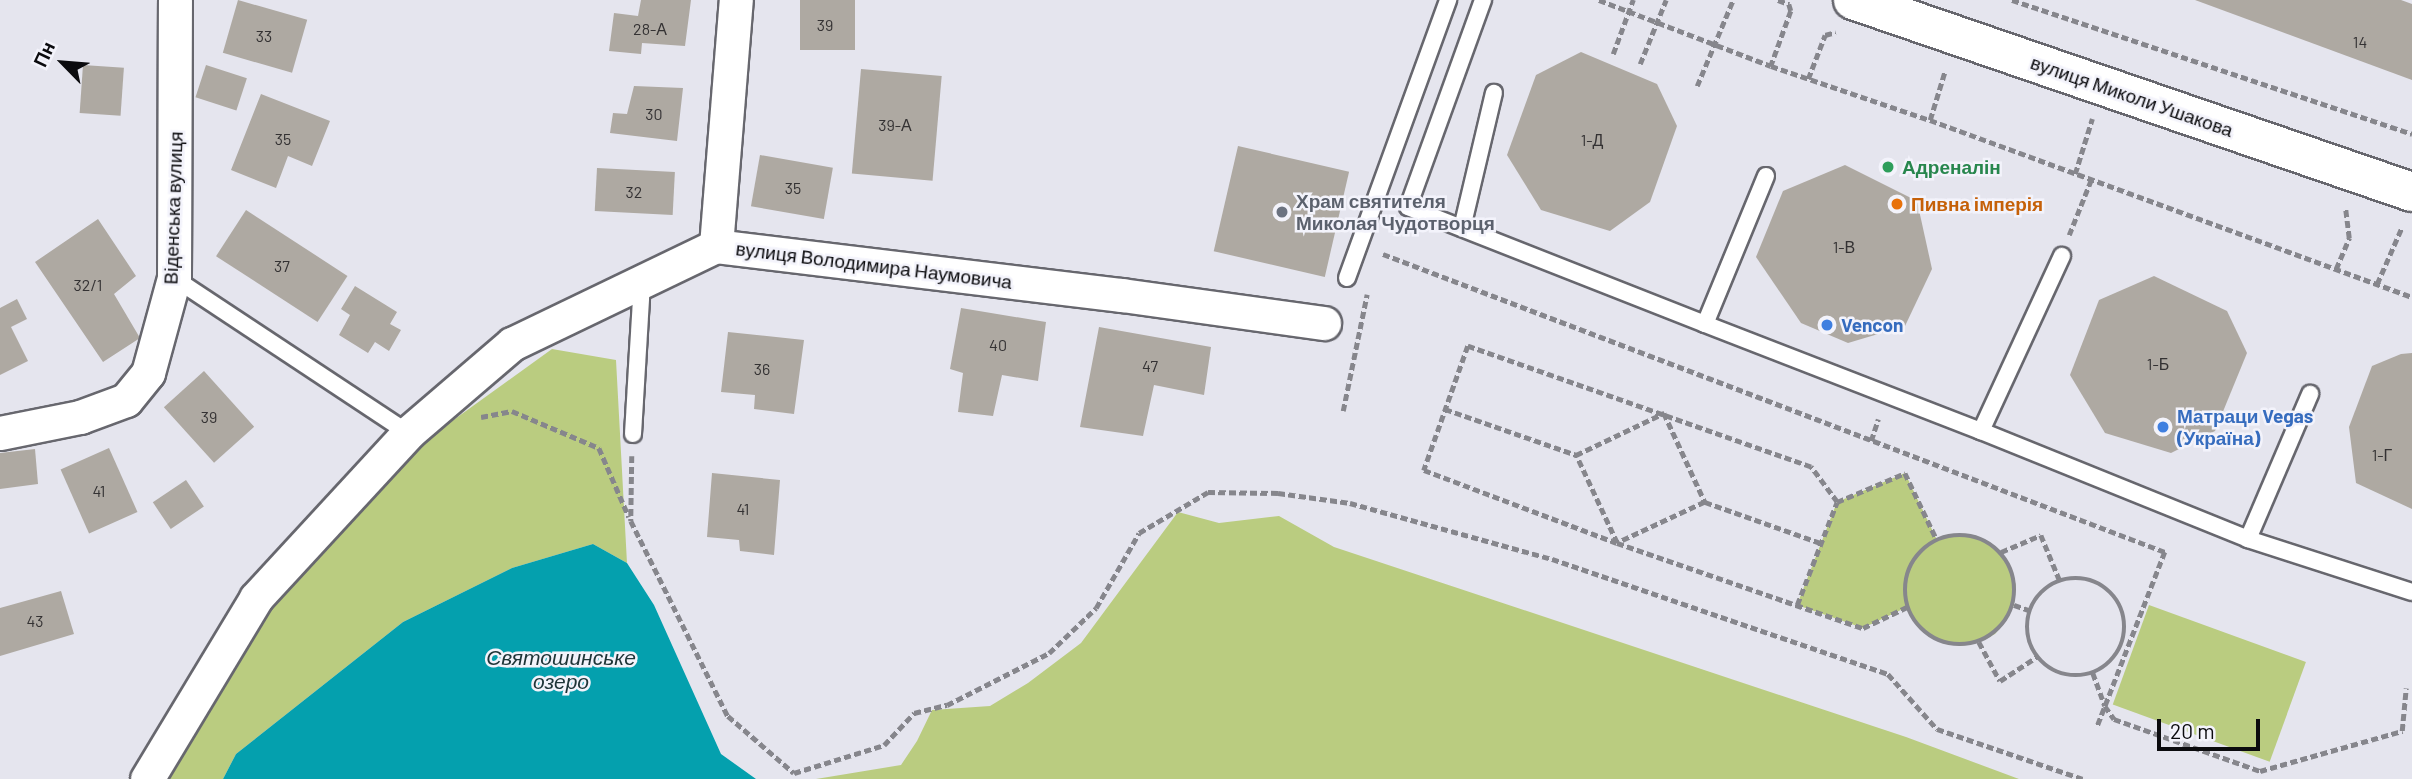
<!DOCTYPE html>
<html>
<head>
<meta charset="utf-8">
<style>
  body { margin:0 }
  #map { position:relative; width:2412px; height:779px; overflow:hidden; background:#e5e5ee; font-family:Barlow,sans-serif }
  div>[style] { position:absolute }
  [style*='--x'] { left:calc(var(--x)*1px); top:calc(var(--y)*1px); width:calc(var(--w)*1px); rotate:calc(var(--a)*1deg) }
  .green>* { inset:0; background:#bacc80; transform-origin:0 0 }
  .water>* { inset:0; background:#04a0ae }
  .building>* { inset:0; background:#aea9a2; transform-origin:0 0 }
  .path>* { height:4.5px; margin-top:-2.25px; transform-origin:0; background:repeating-linear-gradient(90deg,#86868c 0 7px,transparent 0 10.5px) }
  .path>.ring { margin:-2.25px; padding:0; box-sizing:content-box; background:none; border:4.5px solid #86868c; border-radius:50% }
  .roads { filter:drop-shadow(2px 0 #67676e) drop-shadow(-2px 0 #67676e) drop-shadow(0 2px #67676e) drop-shadow(0 -2px #67676e) }
  .lane>* { height:16px; margin:-8px; padding:0 8px; transform-origin:8px; border-radius:8px; background:#fff }
  .street>* { height:33px; margin:-16.5px; padding:0 16.5px; transform-origin:16.5px; border-radius:16.5px; background:#fff }
  .secondary>* { height:38px; margin:-19px; padding:0 19px; transform-origin:19px; border-radius:19px; background:#fff }
  .dots>* { width:19px; height:19px; translate:-50% -50%; box-sizing:border-box; border:4px solid #f3f3fb; border-radius:50% }
  span { translate:-50% -50%; white-space:nowrap; text-align:center; line-height:1.15; -webkit-text-stroke:5px #f3f3fb; paint-order:stroke }
  .number-label { font-size:16px; color:#343233 }
  .number-label span { -webkit-text-stroke-width:0 }
  .street-label { font-size:19px; color:#0b0b0e }
  .leisure-label { font-size:19px; color:#27864d; font-weight:700 }
  .left { translate:0 -50%; text-align:left }
  .worship-label { font-size:19px; color:#5b616d; font-weight:700 }
  .food-label { font-size:19px; color:#c56008; font-weight:700 }
  .shop-label { font-size:19px; color:#366cbe; font-weight:700 }
  .water-label { font-size:21px; color:#1e3437; font-style:italic }
  .north { position:absolute; left:28px; top:28px; width:70px; height:70px; -webkit-text-stroke:5px #f3f3fb; paint-order:stroke; rotate:295deg; font-size:19px; font-weight:700; line-height:28px; text-align:center; color:#0b0b0e }
  .north::after { content:''; display:block; margin:auto; width:24px; height:32px; background:#0b0b0e; clip-path:polygon(50% 0,100% 100%,50% 72%,0 100%) }
  .scale { position:absolute; left:2157px; top:719px; width:103px; height:32px; box-sizing:border-box; border:4px solid #0b0b0e; border-top:0; padding-left:9px; font-size:21px; line-height:24px; white-space:nowrap; color:#0b0b0e; -webkit-text-stroke:5px #f3f3fb; paint-order:stroke }
</style>
</head>
<body>
<div id="map">
  <div class="green">
    <div style="clip-path:polygon(552px 349px,616px 360px,627px 563px,593px 544px,512px 568px,403px 622px,236px 754px,223px 779px,169px 779px,264px 613px,416px 447px)"></div>
    <div style="clip-path:polygon(1905px 473px,1937px 540px,1950px 535px,1968px 535px,1986px 540px,2001px 552px,2011px 568px,2016px 586px,2014px 605px,2006px 621px,1995px 634px,1979px 642px,1961px 646px,1944px 643px,1927px 635px,1915px 623px,1907px 607px,1863px 628px,1797px 605px,1837px 502px)"></div>
    <div style="clip-path:polygon(1178px 512px,1219px 523px,1279px 516px,1334px 547px,1906px 737px,2019px 779px,816px 779px,901px 765px,917px 741px,932px 710px,990px 706px,1028px 683px,1081px 643px)"></div>
    <div style="left:2149px;top:605px;width:167px;height:106px;rotate:20deg"></div>
  </div>
  <div class="water">
    <div style="clip-path:polygon(593px 544px,627px 563px,654px 605px,721px 754px,756px 779px,223px 779px,236px 754px,403px 622px,512px 568px)"></div>
  </div>
  <div class="building">
    <div style="left:238px;top:0;width:72px;height:55px;rotate:16deg"></div>
    <div style="clip-path:polygon(641px 0,691px 0,685px 46px,642px 43px,641px 54px,609px 51px,614px 13px,638px 16px)"></div>
    <div style="left:800px;top:0;width:55px;height:50px"></div>
    <div style="clip-path:polygon(2195px 0,2401px 0,2412px 4px,2412px 80px)"></div>
    <div style="clip-path:polygon(1581px 52px,1657px 84px,1677px 126px,1650px 202px,1610px 231px,1541px 210px,1507px 155px,1536px 75px)"></div>
    <div style="left:83px;top:65px;width:41px;height:48px;rotate:4deg"></div>
    <div style="left:206px;top:65px;width:43px;height:34px;rotate:18deg"></div>
    <div style="left:861px;top:69px;width:81px;height:105px;rotate:5deg"></div>
    <div style="clip-path:polygon(634px 86px,683px 88px,677px 141px,610px 133px,613px 113px,627px 114px)"></div>
    <div style="clip-path:polygon(261px 94px,330px 121px,312px 166px,288px 156px,276px 188px,231px 170px)"></div>
    <div style="left:1238px;top:146px;width:114px;height:108px;rotate:13deg"></div>
    <div style="left:760px;top:155px;width:74px;height:52px;rotate:10deg"></div>
    <div style="clip-path:polygon(1845px 165px,1917px 201px,1932px 269px,1905px 326px,1848px 343px,1801px 323px,1756px 257px,1783px 191px)"></div>
    <div style="left:597px;top:168px;width:78px;height:43px;rotate:3deg"></div>
    <div style="left:246px;top:210px;width:121px;height:55px;rotate:33deg"></div>
    <div style="clip-path:polygon(98px 219px,136px 276px,114px 294px,140px 338px,103px 362px,35px 262px)"></div>
    <div style="clip-path:polygon(2154px 276px,2227px 311px,2247px 353px,2215px 431px,2171px 453px,2105px 433px,2070px 375px,2099px 300px)"></div>
    <div style="clip-path:polygon(355px 286px,397px 312px,390px 324px,401px 330px,389px 351px,375px 342px,368px 353px,339px 335px,350px 315px,341px 309px)"></div>
    <div style="clip-path:polygon(17px 299px,27px 319px,11px 327px,28px 361px,0 375px,0 308px)"></div>
    <div style="clip-path:polygon(961px 308px,1046px 322px,1038px 381px,1002px 375px,993px 416px,958px 412px,963px 373px,950px 369px)"></div>
    <div style="clip-path:polygon(1099px 327px,1211px 347px,1204px 395px,1154px 385px,1143px 436px,1080px 427px)"></div>
    <div style="clip-path:polygon(728px 332px,804px 340px,794px 414px,754px 409px,755px 395px,721px 392px)"></div>
    <div style="clip-path:polygon(2412px 353px,2412px 509px,2356px 483px,2349px 427px,2372px 366px,2401px 354px)"></div>
    <div style="left:204px;top:371px;width:75px;height:54px;rotate:48deg"></div>
    <div style="left:109px;top:448px;width:70px;height:53px;rotate:66deg"></div>
    <div style="clip-path:polygon(35px 449px,38px 484px,0 489px,0 453px)"></div>
    <div style="clip-path:polygon(712px 473px,780px 480px,774px 555px,740px 551px,739px 540px,707px 537px)"></div>
    <div style="left:186px;top:480px;width:32px;height:40px;rotate:56deg"></div>
    <div style="clip-path:polygon(61px 591px,74px 634px,0 656px,0 608px)"></div>
  </div>
  <div class="path">
    <div style="--x:1599;--y:0;--w:184;--a:21"></div>
    <div style="--x:1778;--y:0;--w:12;--a:20"></div>
    <div style="--x:1789;--y:4;--w:7;--a:74"></div>
    <div style="--x:1791;--y:11;--w:59;--a:110"></div>
    <div style="--x:1771;--y:66;--w:168;--a:18.8"></div>
    <div style="--x:1930;--y:120;--w:513;--a:20.16"></div>
    <div style="--x:2012;--y:0;--w:422;--a:18.5"></div>
    <div style="--x:1613;--y:54;--w:58;--a:-69.7"></div>
    <div style="--x:1640;--y:64;--w:69;--a:-67.9"></div>
    <div style="--x:1808;--y:79;--w:47;--a:-68.9"></div>
    <div style="--x:1825;--y:35;--w:11;--a:-15"></div>
    <div style="--x:1697;--y:86;--w:93;--a:-67.3"></div>
    <div style="--x:1930;--y:120;--w:51;--a:-73"></div>
    <div style="--x:2075;--y:174;--w:58;--a:-72.8"></div>
    <div style="--x:2069;--y:235;--w:59;--a:-68.2"></div>
    <div style="--x:1383;--y:254;--w:837;--a:20.86"></div>
    <div style="--x:2165;--y:552;--w:188;--a:111.2"></div>
    <div style="--x:2336;--y:269;--w:34;--a:-67"></div>
    <div style="--x:2349;--y:238;--w:31;--a:-97"></div>
    <div style="--x:2377;--y:284;--w:62;--a:-66.3"></div>
    <div style="--x:1445;--y:409;--w:139;--a:19.3"></div>
    <div style="--x:1343;--y:411;--w:119;--a:-78.4"></div>
    <div style="--x:1664;--y:413;--w:98;--a:65.3"></div>
    <div style="--x:1705;--y:502;--w:97;--a:155"></div>
    <div style="--x:1617;--y:543;--w:97;--a:-115"></div>
    <div style="--x:1576;--y:455;--w:98;--a:-25.5"></div>
    <div style="--x:481;--y:417;--w:32;--a:-11"></div>
    <div style="--x:512;--y:411;--w:95;--a:23"></div>
    <div style="--x:599;--y:448;--w:75;--a:66.5"></div>
    <div style="--x:1871;--y:441;--w:23;--a:-72"></div>
    <div style="--x:632;--y:456;--w:65;--a:90.9"></div>
    <div style="--x:631;--y:521;--w:218;--a:63.6"></div>
    <div style="--x:728;--y:716;--w:87;--a:40.8"></div>
    <div style="--x:794;--y:773;--w:94;--a:-17.3"></div>
    <div style="--x:884;--y:745;--w:44;--a:-46.8"></div>
    <div style="--x:914;--y:713;--w:34;--a:-14"></div>
    <div style="--x:947;--y:705;--w:114;--a:-27"></div>
    <div style="--x:1049;--y:653;--w:65;--a:-43.8"></div>
    <div style="--x:1096;--y:608;--w:86;--a:-60.2"></div>
    <div style="--x:1139;--y:533;--w:80;--a:-30.7"></div>
    <div style="--x:1208;--y:492;--w:70;--a:0.8"></div>
    <div style="--x:1278;--y:493;--w:73;--a:7.9"></div>
    <div style="--x:1350;--y:503;--w:210;--a:15.5"></div>
    <div style="--x:1552;--y:559;--w:355;--a:18.9"></div>
    <div style="--x:1888;--y:674;--w:74;--a:48.3"></div>
    <div style="--x:1937;--y:729;--w:154;--a:18.9"></div>
    <div style="--x:1705;--y:502;--w:123;--a:19.5"></div>
    <div style="--x:1837;--y:502;--w:74;--a:-23.1"></div>
    <div style="--x:1905;--y:473;--w:74;--a:64.5"></div>
    <div class="ring" style="left:1905px;top:535px;width:105.5px;height:105.5px"></div>
    <div style="--x:2001;--y:552;--w:43;--a:-23"></div>
    <div style="--x:2041;--y:535;--w:50;--a:67.6"></div>
    <div class="ring" style="left:2027px;top:578px;width:93.5px;height:93.5px"></div>
    <div style="--x:1797;--y:605;--w:110;--a:-68.8"></div>
    <div style="--x:1837;--y:502;--w:44;--a:-126.6"></div>
    <div style="--x:1811;--y:467;--w:364;--a:-160.6"></div>
    <div style="--x:1468;--y:346;--w:132;--a:109.5"></div>
    <div style="--x:1424;--y:470;--w:206;--a:20.7"></div>
    <div style="--x:1617;--y:543;--w:260;--a:19.1"></div>
    <div style="--x:1863;--y:628;--w:49;--a:-25.5"></div>
    <div style="--x:2014;--y:605;--w:18;--a:19"></div>
    <div style="--x:1979;--y:642;--w:44;--a:61.7"></div>
    <div style="--x:2000;--y:681;--w:45;--a:-33.3"></div>
    <div style="--x:2093;--y:673;--w:35;--a:70"></div>
    <div style="--x:2105;--y:706;--w:16;--a:55"></div>
    <div style="--x:2114;--y:719;--w:155;--a:19.6"></div>
    <div style="--x:2260;--y:771;--w:148;--a:-15.7"></div>
    <div style="--x:2402;--y:731;--w:43;--a:-84.7"></div>
  </div>
  <div class="roads">
    <div class="lane">
      <div style="--x:1483;--y:0;--w:220;--a:109.9"></div>
      <div style="--x:1408;--y:207;--w:319;--a:21.5"></div>
      <div style="--x:1766;--y:176;--w:160;--a:112.4"></div>
      <div style="--x:1705;--y:324;--w:296;--a:21.2"></div>
      <div style="--x:1981;--y:431;--w:288;--a:22"></div>
      <div style="--x:2248;--y:539;--w:172;--a:17.9"></div>
      <div style="--x:1462;--y:228;--w:139;--a:-76.7"></div>
      <div style="--x:174;--y:278;--w:281;--a:33.5"></div>
      <div style="--x:1347;--y:278;--w:296;--a:-70"></div>
      <div style="--x:1981;--y:431;--w:193;--a:-65.2"></div>
      <div style="--x:633;--y:434;--w:153;--a:-86.6"></div>
      <div style="--x:2248;--y:539;--w:158;--a:-66.8"></div>
    </div>
    <div class="street">
      <div style="--x:716;--y:246;--w:247;--a:-85.4"></div>
      <div style="--x:0;--y:433;--w:82;--a:-11.3"></div>
      <div style="--x:80;--y:417;--w:49;--a:-20.3"></div>
      <div style="--x:126;--y:400;--w:35;--a:-51"></div>
      <div style="--x:148;--y:373;--w:98;--a:-74.7"></div>
      <div style="--x:174;--y:278;--w:278;--a:-89.8"></div>
      <div style="--x:147;--y:779;--w:211;--a:-58.9"></div>
      <div style="--x:256;--y:598;--w:224;--a:-47.3"></div>
      <div style="--x:408;--y:433;--w:137;--a:-40.6"></div>
      <div style="--x:512;--y:344;--w:226;--a:-25.7"></div>
      <div style="--x:716;--y:246;--w:409;--a:6.9"></div>
      <div style="--x:1122;--y:295;--w:204;--a:7.9"></div>
    </div>
    <div class="secondary">
      <div style="--x:1853;--y:0;--w:591;--a:18.96"></div>
    </div>
  </div>
  <div class="dots">
    <div style="left:1888px;top:167px;background:#2e9e5b"></div>
    <div style="left:1897px;top:204px;background:#e8710a"></div>
    <div style="left:1282px;top:212px;background:#6b7280"></div>
    <div style="left:1827px;top:325px;background:#3f7fe0"></div>
    <div style="left:2163px;top:427px;background:#3f7fe0"></div>
  </div>
  <div class="number-label">
    <span style="left:825px;top:25px">39</span>
    <span style="left:650px;top:29px">28-А</span>
    <span style="left:264px;top:36px">33</span>
    <span style="left:2360px;top:42px">14</span>
    <span style="left:654px;top:114px">30</span>
    <span style="left:895px;top:125px">39-А</span>
    <span style="left:283px;top:139px">35</span>
    <span style="left:1592px;top:140px">1-Д</span>
    <span style="left:793px;top:188px">35</span>
    <span style="left:634px;top:192px">32</span>
    <span style="left:1844px;top:247px">1-В</span>
    <span style="left:282px;top:266px">37</span>
    <span style="left:88px;top:285px">32/1</span>
    <span style="left:998px;top:345px">40</span>
    <span style="left:2158px;top:364px">1-Б</span>
    <span style="left:1150px;top:366px">47</span>
    <span style="left:762px;top:369px">36</span>
    <span style="left:209px;top:417px">39</span>
    <span style="left:2382px;top:455px">1-Г</span>
    <span style="left:99px;top:491px">41</span>
    <span style="left:743px;top:509px">41</span>
    <span style="left:35px;top:621px">43</span>
  </div>
  <div class="street-label">
    <span style="left:2132px;top:96px;rotate:19deg">вулиця Миколи Ушакова</span>
    <span style="left:173px;top:208px;rotate:-88deg">Віденська вулиця</span>
    <span style="left:874px;top:265px;rotate:7deg">вулиця Володимира Наумовича</span>
  </div>
  <div class="leisure-label">
    <span class="left" style="left:1902px;top:167px">Адреналін</span>
  </div>
  <div class="worship-label">
    <span class="left" style="left:1296px;top:212px">Храм святителя<br>Миколая Чудотворця</span>
  </div>
  <div class="food-label">
    <span class="left" style="left:1911px;top:204px">Пивна імперія</span>
  </div>
  <div class="shop-label">
    <span class="left" style="left:1841px;top:325px">Vencon</span>
    <span class="left" style="left:2177px;top:427px">Матраци Vegas<br>(Україна)</span>
  </div>
  <div class="water-label">
    <span style="left:561px;top:669px">Святошинське<br>озеро</span>
  </div>
  <div class="north">Пн</div>
  <div class="scale">20 m</div>
</div>
</body>
</html>
